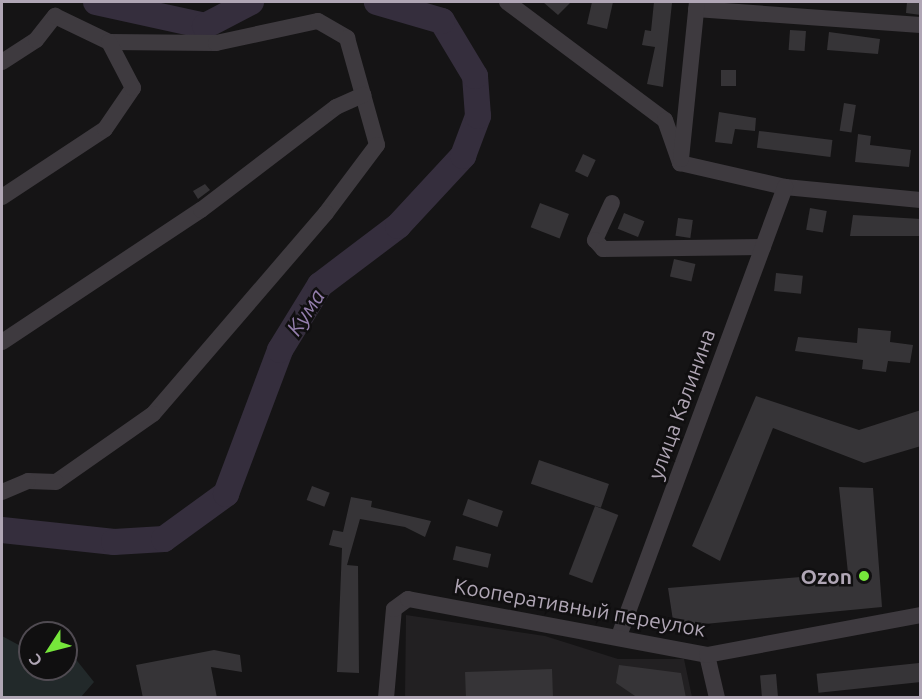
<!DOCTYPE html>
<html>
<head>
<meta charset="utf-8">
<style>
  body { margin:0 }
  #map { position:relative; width:922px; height:699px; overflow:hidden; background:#151415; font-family:Ubuntu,sans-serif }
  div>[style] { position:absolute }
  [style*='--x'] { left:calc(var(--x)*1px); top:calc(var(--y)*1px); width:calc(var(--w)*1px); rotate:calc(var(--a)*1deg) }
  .built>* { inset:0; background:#222022 }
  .green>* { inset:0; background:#22292a }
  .river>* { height:26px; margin:-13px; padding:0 13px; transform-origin:13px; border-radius:13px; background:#352e3d }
  .building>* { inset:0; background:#363437; transform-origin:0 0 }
  .minor>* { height:16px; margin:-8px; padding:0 8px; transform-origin:8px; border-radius:8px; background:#3e3a3f }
  .dots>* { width:16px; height:16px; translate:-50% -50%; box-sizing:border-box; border:3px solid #100f10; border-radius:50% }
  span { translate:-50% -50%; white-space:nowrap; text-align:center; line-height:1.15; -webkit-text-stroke:5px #100f10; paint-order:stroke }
  .street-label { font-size:21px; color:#b0a6b5 }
  .poi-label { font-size:21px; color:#b0a6b5; font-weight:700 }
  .right { translate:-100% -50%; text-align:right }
  .water-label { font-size:22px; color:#957fae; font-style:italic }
  .frame { position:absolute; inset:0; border:3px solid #b0a6b5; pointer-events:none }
  .north { position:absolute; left:18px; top:621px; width:60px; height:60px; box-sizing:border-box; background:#100f10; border:2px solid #504b52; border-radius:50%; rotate:234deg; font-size:16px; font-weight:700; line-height:24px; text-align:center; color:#b0a6b5 }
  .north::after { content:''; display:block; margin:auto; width:21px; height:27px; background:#76e63b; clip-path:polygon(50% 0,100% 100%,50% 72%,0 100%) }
</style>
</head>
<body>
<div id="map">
  <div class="built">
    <div style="clip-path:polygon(406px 615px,545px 636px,618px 659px,684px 659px,692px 697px,405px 698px)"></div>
  </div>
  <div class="green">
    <div style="clip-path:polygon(2px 636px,30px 651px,30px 669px,66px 669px,66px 647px,94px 682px,81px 697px,2px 697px)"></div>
  </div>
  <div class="river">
    <div style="--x:96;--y:2;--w:112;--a:12.4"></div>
    <div style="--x:205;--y:26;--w:52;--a:-27.6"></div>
    <div style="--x:2;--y:530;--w:113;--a:6.1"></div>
    <div style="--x:114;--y:542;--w:50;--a:-3.4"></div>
    <div style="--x:164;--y:539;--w:77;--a:-36"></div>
    <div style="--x:226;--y:494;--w:154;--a:-69.4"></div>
    <div style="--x:280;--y:350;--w:76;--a:-58.4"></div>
    <div style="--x:320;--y:285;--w:98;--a:-37.1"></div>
    <div style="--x:398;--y:226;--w:96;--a:-47.1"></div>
    <div style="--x:463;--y:156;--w:43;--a:-69.4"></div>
    <div style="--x:478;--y:116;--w:40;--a:-94.3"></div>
    <div style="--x:475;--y:76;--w:64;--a:-121"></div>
    <div style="--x:442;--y:21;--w:68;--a:-163.7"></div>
  </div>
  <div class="building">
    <div style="clip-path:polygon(543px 2px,571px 2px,558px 15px)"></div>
    <div style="clip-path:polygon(592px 2px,613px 2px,607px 29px,587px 24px)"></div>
    <div style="clip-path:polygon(654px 2px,672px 3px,663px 87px,647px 84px,655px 47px,642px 45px,645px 30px,651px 31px)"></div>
    <div style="clip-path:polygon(907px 2px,921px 2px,921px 15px,906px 13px)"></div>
    <div style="left:790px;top:30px;width:16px;height:20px;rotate:4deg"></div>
    <div style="clip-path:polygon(829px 32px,880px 39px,878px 54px,827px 50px)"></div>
    <div style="left:721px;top:70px;width:15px;height:16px"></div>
    <div style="left:844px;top:103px;width:12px;height:28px;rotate:9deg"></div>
    <div style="clip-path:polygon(719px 112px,756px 118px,755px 131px,735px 129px,732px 144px,715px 142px)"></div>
    <div style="left:759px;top:131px;width:74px;height:17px;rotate:7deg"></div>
    <div style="clip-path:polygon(858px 134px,871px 136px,870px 145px,911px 150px,909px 167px,855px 162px)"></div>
    <div style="left:583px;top:154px;width:14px;height:19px;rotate:25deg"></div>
    <div style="clip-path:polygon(205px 184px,210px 190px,198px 199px,193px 191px)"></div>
    <div style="left:540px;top:203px;width:31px;height:26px;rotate:21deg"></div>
    <div style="left:810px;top:208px;width:17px;height:22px;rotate:10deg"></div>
    <div style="left:624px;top:213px;width:22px;height:17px;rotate:22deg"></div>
    <div style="clip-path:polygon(853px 215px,921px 219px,921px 236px,850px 236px)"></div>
    <div style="left:678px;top:218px;width:15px;height:18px;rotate:8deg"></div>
    <div style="left:674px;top:259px;width:22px;height:18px;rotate:13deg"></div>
    <div style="left:776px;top:273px;width:27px;height:18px;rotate:6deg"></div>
    <div style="clip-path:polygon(858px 328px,891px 331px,890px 342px,913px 345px,910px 363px,888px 361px,886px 372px,862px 369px,863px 360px,795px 351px,798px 337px,857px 343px)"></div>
    <div style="clip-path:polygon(756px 396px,859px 430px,921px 410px,921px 446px,864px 463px,773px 428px,720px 561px,692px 546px)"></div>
    <div style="left:539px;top:460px;width:74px;height:25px;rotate:19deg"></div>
    <div style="left:312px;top:486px;width:19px;height:15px;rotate:21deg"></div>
    <div style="clip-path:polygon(839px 487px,873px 488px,882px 607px,674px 627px,668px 588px,848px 573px)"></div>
    <div style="clip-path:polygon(351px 497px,372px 501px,371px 507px,431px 521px,425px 537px,405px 527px,360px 519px,347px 565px,358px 566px,359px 673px,337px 672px,342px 548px,329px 545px,333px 530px,343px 532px)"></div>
    <div style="left:468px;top:499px;width:37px;height:17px;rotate:19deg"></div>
    <div style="left:595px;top:506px;width:25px;height:73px;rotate:21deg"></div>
    <div style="left:456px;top:546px;width:36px;height:14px;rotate:13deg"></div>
    <div style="clip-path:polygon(214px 650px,240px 655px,242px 672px,211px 667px,217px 698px,143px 698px,136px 665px)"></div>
    <div style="left:919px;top:663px;width:19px;height:103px;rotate:84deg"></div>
    <div style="clip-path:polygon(619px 665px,681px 673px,686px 698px,638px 698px,616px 683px)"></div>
    <div style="left:552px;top:669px;width:29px;height:87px;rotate:88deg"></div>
    <div style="left:776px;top:674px;width:22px;height:16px;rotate:85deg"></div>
  </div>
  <div class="minor">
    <div style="--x:507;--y:2;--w:197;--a:36.8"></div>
    <div style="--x:665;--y:120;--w:46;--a:70.8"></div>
    <div style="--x:680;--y:163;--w:108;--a:12.9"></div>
    <div style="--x:785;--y:187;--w:136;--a:5.5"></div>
    <div style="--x:696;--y:9;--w:225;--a:4.1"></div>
    <div style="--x:2;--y:62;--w:40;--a:-32.9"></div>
    <div style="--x:36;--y:40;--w:31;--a:-52"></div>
    <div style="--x:55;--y:16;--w:60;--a:25.7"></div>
    <div style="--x:109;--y:42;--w:107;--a:0.5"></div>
    <div style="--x:216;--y:43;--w:104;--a:-12.2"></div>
    <div style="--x:318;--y:21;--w:34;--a:30"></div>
    <div style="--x:347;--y:38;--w:111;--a:74.3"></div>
    <div style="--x:377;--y:145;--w:85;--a:126.9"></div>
    <div style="--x:326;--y:213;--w:265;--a:130.7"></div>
    <div style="--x:153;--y:414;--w:118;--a:145"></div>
    <div style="--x:56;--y:482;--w:28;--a:-178"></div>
    <div style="--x:28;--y:481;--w:28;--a:157"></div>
    <div style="--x:681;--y:159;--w:158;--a:-84.2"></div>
    <div style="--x:2;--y:197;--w:123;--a:-33.4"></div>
    <div style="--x:105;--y:129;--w:50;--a:-55.7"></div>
    <div style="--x:133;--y:88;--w:52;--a:-117.6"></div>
    <div style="--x:612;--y:203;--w:41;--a:114.7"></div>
    <div style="--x:595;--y:240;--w:12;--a:48"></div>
    <div style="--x:603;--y:249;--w:160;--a:-0.7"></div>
    <div style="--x:2;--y:342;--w:239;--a:-33.6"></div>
    <div style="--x:201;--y:210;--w:170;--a:-37.3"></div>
    <div style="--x:336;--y:107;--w:30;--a:-24"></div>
    <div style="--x:619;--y:636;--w:479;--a:-69.7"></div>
    <div style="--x:707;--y:655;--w:44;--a:76.9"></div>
    <div style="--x:386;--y:698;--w:89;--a:-84.9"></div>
    <div style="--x:394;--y:609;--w:17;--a:-36"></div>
    <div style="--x:408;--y:599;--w:304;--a:10.6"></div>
    <div style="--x:707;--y:655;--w:217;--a:-10.6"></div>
  </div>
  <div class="dots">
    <div style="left:864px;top:576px;background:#76e63b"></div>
  </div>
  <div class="street-label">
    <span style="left:681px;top:404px;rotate:-70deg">улица Калинина</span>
    <span style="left:580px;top:607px;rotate:10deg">Кооперативный переулок</span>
  </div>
  <div class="poi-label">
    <span class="right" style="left:852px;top:576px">Ozon</span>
  </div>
  <div class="water-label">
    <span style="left:305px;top:312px;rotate:-57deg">Кума</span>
  </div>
  <div class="frame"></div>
  <div class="north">С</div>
</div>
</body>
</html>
